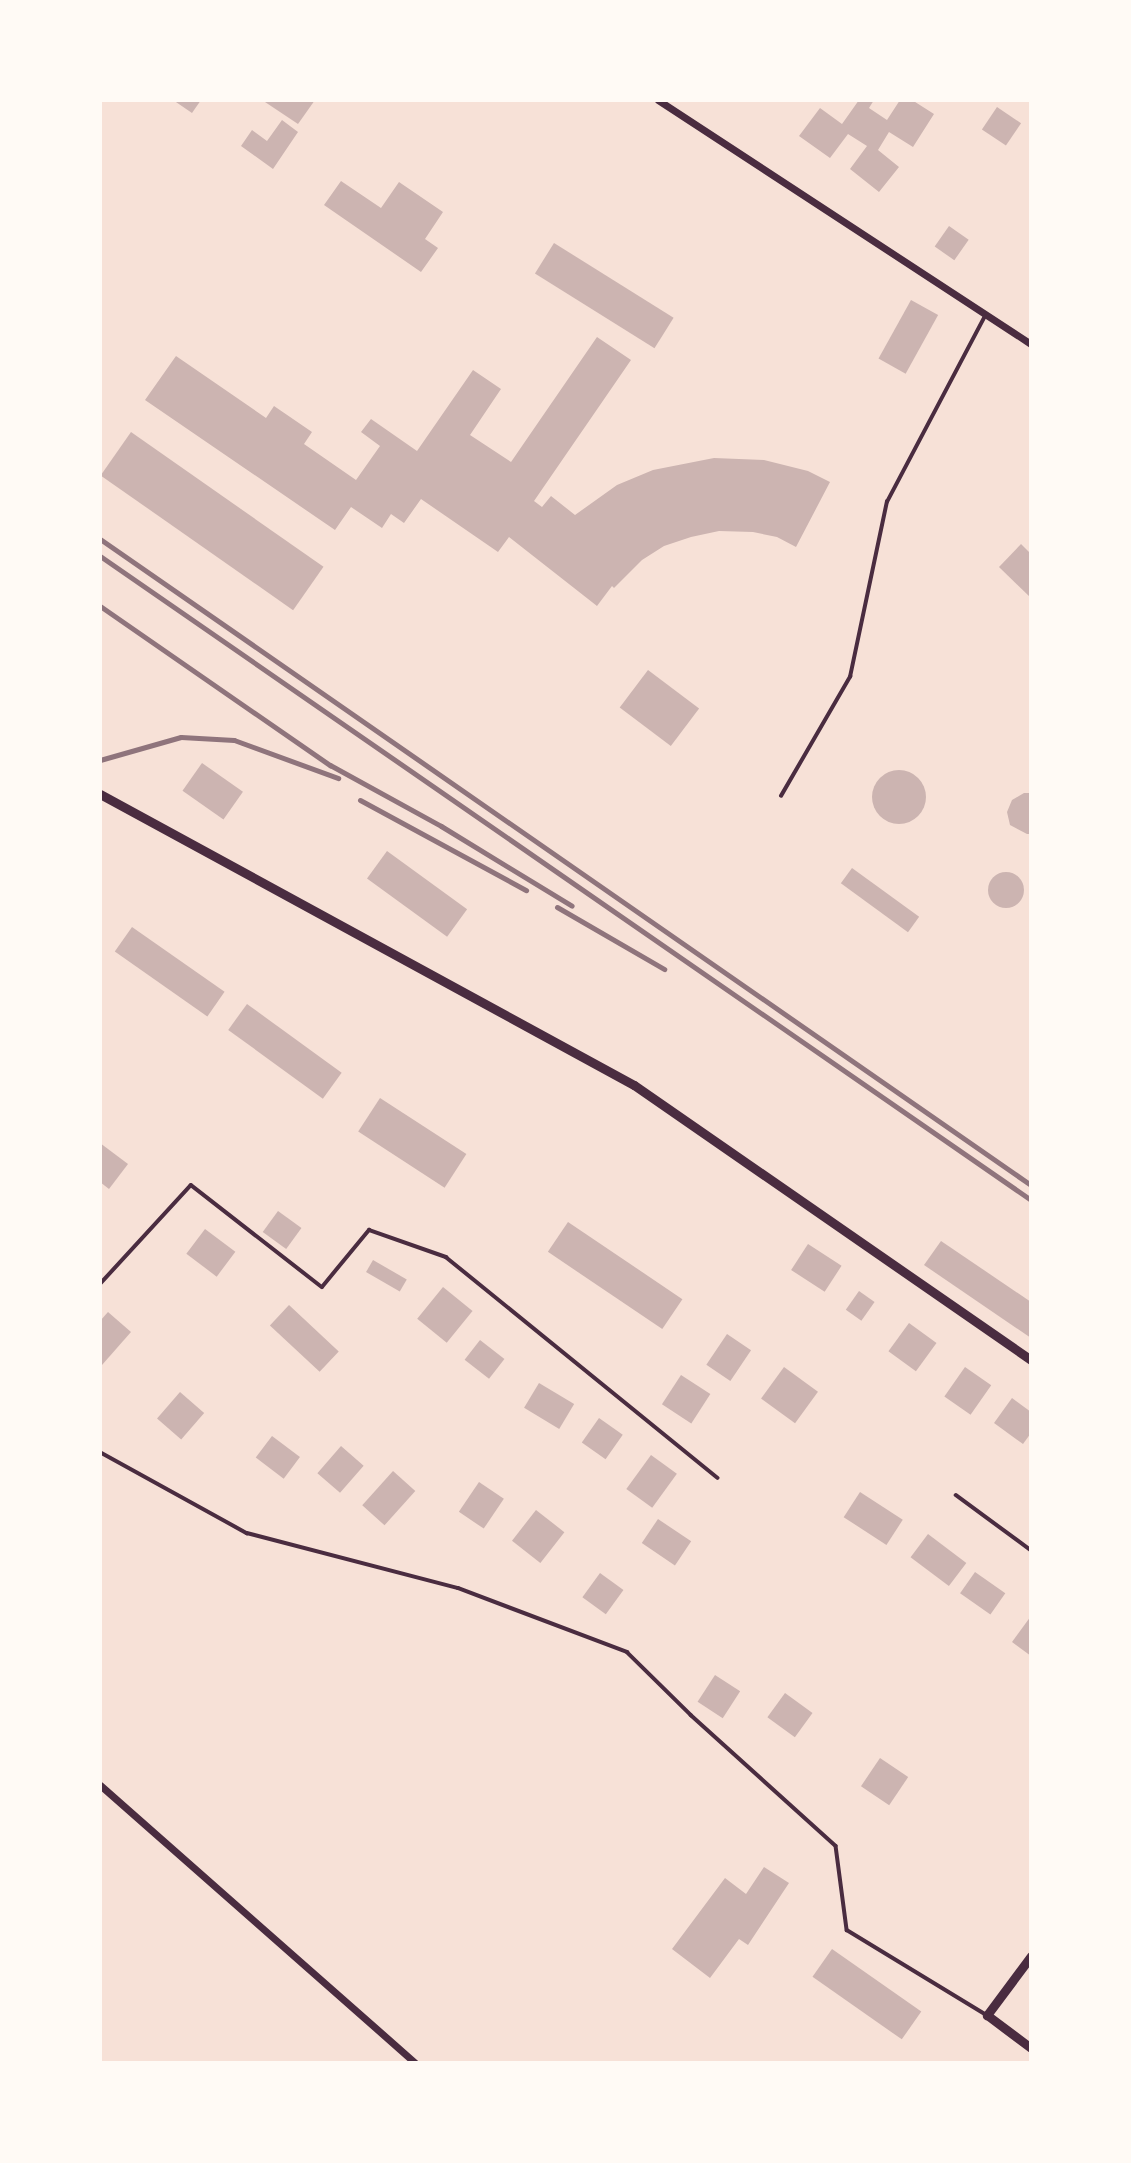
<!DOCTYPE html>
<html>
<head>
<meta charset="utf-8">
<style>
  body { margin:0 }
  #map { position:relative; width:1131px; height:2163px; overflow:hidden; background:#f7e1d7; font-family:Rubik,sans-serif }
  div>[style] { position:absolute }
  [style*='--x'] { left:calc(var(--x)*1px); top:calc(var(--y)*1px); width:calc(var(--w)*1px); rotate:calc(var(--a)*1deg) }
  .building>* { inset:0; background:#ccb4b1; transform-origin:0 0 }
  .round { border-radius:50% }
  .service>* { height:3.5px; margin:-1.75px; padding:0 1.75px; transform-origin:1.75px; border-radius:1.75px; background:#4a2c40 }
  .minor>* { height:7px; margin:-3.5px; padding:0 3.5px; transform-origin:3.5px; border-radius:3.5px; background:#4a2c40 }
  .tertiary>* { height:9px; margin:-4.5px; padding:0 4.5px; transform-origin:4.5px; border-radius:4.5px; background:#4a2c40 }
  .rail>* { height:5px; margin:-2.5px; padding:0 2.5px; transform-origin:2.5px; border-radius:2.5px; background:#8f747c }
  span { translate:-50% -50%; white-space:nowrap; text-align:center; line-height:1.15; -webkit-text-stroke:7px #fffaf5; paint-order:stroke }
  .frame { position:absolute; inset:0; border:102px solid #fffaf5; pointer-events:none }
</style>
</head>
<body>
<div id="map">
  <div class="building">
    <div style="clip-path:polygon(173px 100px,201px 100px,192px 113px)"></div>
    <div style="clip-path:polygon(262px 100px,315px 100px,298px 124px)"></div>
    <div style="clip-path:polygon(859px 100px,874px 100px,869px 108px,887px 120px,900px 100px,912px 100px,934px 114px,913px 147px,889px 132px,878px 150px,899px 167px,879px 192px,850px 169px,867px 146px,848px 134px,830px 158px,799px 136px,820px 108px,842px 124px)"></div>
    <div style="left:997px;top:107px;width:29px;height:27px;rotate:34deg"></div>
    <div style="clip-path:polygon(282px 120px,298px 132px,273px 169px,241px 146px,252px 130px,267px 141px)"></div>
    <div style="clip-path:polygon(341px 181px,381px 208px,399px 182px,443px 212px,425px 239px,438px 248px,421px 272px,324px 205px)"></div>
    <div style="left:949px;top:226px;width:24px;height:25px;rotate:35deg"></div>
    <div style="left:554px;top:243px;width:141px;height:36px;rotate:32deg"></div>
    <div style="left:911px;top:300px;width:31px;height:67px;rotate:29deg"></div>
    <div style="clip-path:polygon(597px 337px,631px 360px,534px 501px,542px 507px,551px 496px,575px 515px,617px 485px,653px 470px,714px 458px,764px 460px,808px 471px,830px 482px,796px 547px,777px 537px,753px 532px,719px 531px,691px 537px,664px 546px,642px 560px,614px 588px,612px 586px,597px 606px,509px 537px,498px 552px,421px 499px,404px 523px,391px 514px,382px 528px,351px 507px,335px 530px,145px 400px,176px 356px,266px 418px,274px 406px,312px 432px,304px 444px,356px 480px,380px 446px,361px 432px,371px 419px,417px 451px,473px 370px,501px 389px,470px 435px,511px 462px)"></div>
    <div style="left:131px;top:432px;width:235px;height:53px;rotate:35deg"></div>
    <div style="clip-path:polygon(1021px 544px,1031px 554px,1031px 598px,999px 567px)"></div>
    <div style="left:648px;top:670px;width:64px;height:47px;rotate:37deg"></div>
    <div style="left:202px;top:763px;width:50px;height:34px;rotate:35deg"></div>
    <div class="round" style="left:872px;top:770px;width:54px;height:54px"></div>
    <div style="clip-path:polygon(1024px 793px,1031px 793px,1031px 834px,1027px 834px,1010px 825px,1007px 812px,1012px 800px)"></div>
    <div style="left:387px;top:851px;width:99px;height:34px;rotate:36deg"></div>
    <div style="left:852px;top:868px;width:83px;height:19px;rotate:36deg"></div>
    <div class="round" style="left:988px;top:872px;width:36px;height:36px"></div>
    <div style="left:132px;top:927px;width:113px;height:30px;rotate:35deg"></div>
    <div style="left:247px;top:1004px;width:117px;height:32px;rotate:36deg"></div>
    <div style="left:380px;top:1098px;width:103px;height:40px;rotate:33deg"></div>
    <div style="clip-path:polygon(100px 1143px,128px 1164px,109px 1189px,100px 1182px)"></div>
    <div style="left:278px;top:1211px;width:29px;height:26px;rotate:36deg"></div>
    <div style="left:568px;top:1222px;width:138px;height:36px;rotate:34deg"></div>
    <div style="left:205px;top:1229px;width:38px;height:31px;rotate:37deg"></div>
    <div style="clip-path:polygon(941px 1241px,1031px 1302px,1031px 1338px,924px 1265px)"></div>
    <div style="left:808px;top:1244px;width:40px;height:31px;rotate:33deg"></div>
    <div style="left:373px;top:1260px;width:39px;height:14px;rotate:30deg"></div>
    <div style="left:443px;top:1287px;width:38px;height:41px;rotate:39deg"></div>
    <div style="left:859px;top:1291px;width:19px;height:23px;rotate:35deg"></div>
    <div style="left:289px;top:1305px;width:68px;height:28px;rotate:43deg"></div>
    <div style="clip-path:polygon(108px 1312px,131px 1332px,102px 1365px,100px 1321px)"></div>
    <div style="left:909px;top:1323px;width:34px;height:35px;rotate:36deg"></div>
    <div style="left:727px;top:1334px;width:29px;height:37px;rotate:34deg"></div>
    <div style="left:480px;top:1340px;width:31px;height:25px;rotate:38deg"></div>
    <div style="left:784px;top:1367px;width:42px;height:39px;rotate:36deg"></div>
    <div style="left:965px;top:1367px;width:32px;height:36px;rotate:35deg"></div>
    <div style="left:681px;top:1375px;width:35px;height:35px;rotate:33deg"></div>
    <div style="left:539px;top:1383px;width:41px;height:29px;rotate:31deg"></div>
    <div style="left:180px;top:1392px;width:32px;height:35px;rotate:41deg"></div>
    <div style="clip-path:polygon(1012px 1398px,1031px 1412px,1031px 1433px,1023px 1444px,994px 1423px)"></div>
    <div style="left:599px;top:1418px;width:29px;height:30px;rotate:35deg"></div>
    <div style="left:272px;top:1436px;width:35px;height:27px;rotate:37deg"></div>
    <div style="left:341px;top:1446px;width:30px;height:36px;rotate:41deg"></div>
    <div style="left:651px;top:1455px;width:32px;height:42px;rotate:36deg"></div>
    <div style="left:393px;top:1471px;width:30px;height:46px;rotate:42deg"></div>
    <div style="left:479px;top:1482px;width:30px;height:36px;rotate:34deg"></div>
    <div style="left:860px;top:1492px;width:51px;height:30px;rotate:33deg"></div>
    <div style="left:536px;top:1510px;width:36px;height:39px;rotate:38deg"></div>
    <div style="left:658px;top:1519px;width:40px;height:29px;rotate:34deg"></div>
    <div style="left:928px;top:1534px;width:48px;height:29px;rotate:37deg"></div>
    <div style="left:975px;top:1572px;width:37px;height:26px;rotate:35deg"></div>
    <div style="left:600px;top:1573px;width:29px;height:30px;rotate:36deg"></div>
    <div style="clip-path:polygon(1031px 1616px,1031px 1656px,1012px 1642px)"></div>
    <div style="left:715px;top:1675px;width:30px;height:32px;rotate:33deg"></div>
    <div style="left:785px;top:1693px;width:34px;height:30px;rotate:36deg"></div>
    <div style="left:880px;top:1758px;width:34px;height:34px;rotate:34deg"></div>
    <div style="clip-path:polygon(764px 1867px,789px 1883px,748px 1945px,739px 1939px,710px 1978px,672px 1949px,725px 1878px,746px 1894px)"></div>
    <div style="left:832px;top:1949px;width:109px;height:34px;rotate:35deg"></div>
  </div>
  <div class="service">
    <div style="--x:781;--y:796;--w:138;--a:-59.9"></div>
    <div style="--x:850;--y:677;--w:179;--a:-78.1"></div>
    <div style="--x:887;--y:502;--w:210;--a:-62.2"></div>
    <div style="--x:100;--y:1284;--w:134;--a:-47.4"></div>
    <div style="--x:191;--y:1185;--w:166;--a:37.9"></div>
    <div style="--x:322;--y:1287;--w:74;--a:-50.5"></div>
    <div style="--x:369;--y:1230;--w:82;--a:19.3"></div>
    <div style="--x:446;--y:1257;--w:350;--a:39.1"></div>
    <div style="--x:100;--y:1452;--w:168;--a:28.9"></div>
    <div style="--x:247;--y:1533;--w:218;--a:14.6"></div>
    <div style="--x:458;--y:1588;--w:181;--a:20.7"></div>
    <div style="--x:627;--y:1652;--w:90;--a:44.5"></div>
    <div style="--x:691;--y:1715;--w:195;--a:42.1"></div>
    <div style="--x:836;--y:1846;--w:85;--a:82.5"></div>
    <div style="--x:847;--y:1930;--w:164;--a:31.3"></div>
    <div style="--x:956;--y:1495;--w:93;--a:36.3"></div>
  </div>
  <div class="minor">
    <div style="--x:658;--y:100;--w:446;--a:33.2"></div>
    <div style="--x:100;--y:1785;--w:420;--a:41.4"></div>
  </div>
  <div class="tertiary">
    <div style="--x:100;--y:794;--w:608;--a:28.59"></div>
    <div style="--x:634;--y:1085;--w:483;--a:34.7"></div>
    <div style="--x:1031;--y:1956;--w:74;--a:126.7"></div>
    <div style="--x:987;--y:2015;--w:55;--a:36.9"></div>
  </div>
  <div class="rail">
    <div style="--x:100;--y:539;--w:1133;--a:34.76"></div>
    <div style="--x:100;--y:556;--w:1132;--a:34.67"></div>
    <div style="--x:100;--y:606;--w:280;--a:34.7"></div>
    <div style="--x:330;--y:765;--w:127;--a:28.8"></div>
    <div style="--x:441;--y:826;--w:153;--a:31.4"></div>
    <div style="--x:100;--y:760;--w:84;--a:-15.9"></div>
    <div style="--x:181;--y:737;--w:53;--a:3.2"></div>
    <div style="--x:234;--y:740;--w:111;--a:20.1"></div>
    <div style="--x:360;--y:800;--w:189;--a:28.5"></div>
    <div style="--x:557;--y:907;--w:124;--a:30.1"></div>
  </div>
  <div class="frame"></div>
</div>
</body>
</html>
